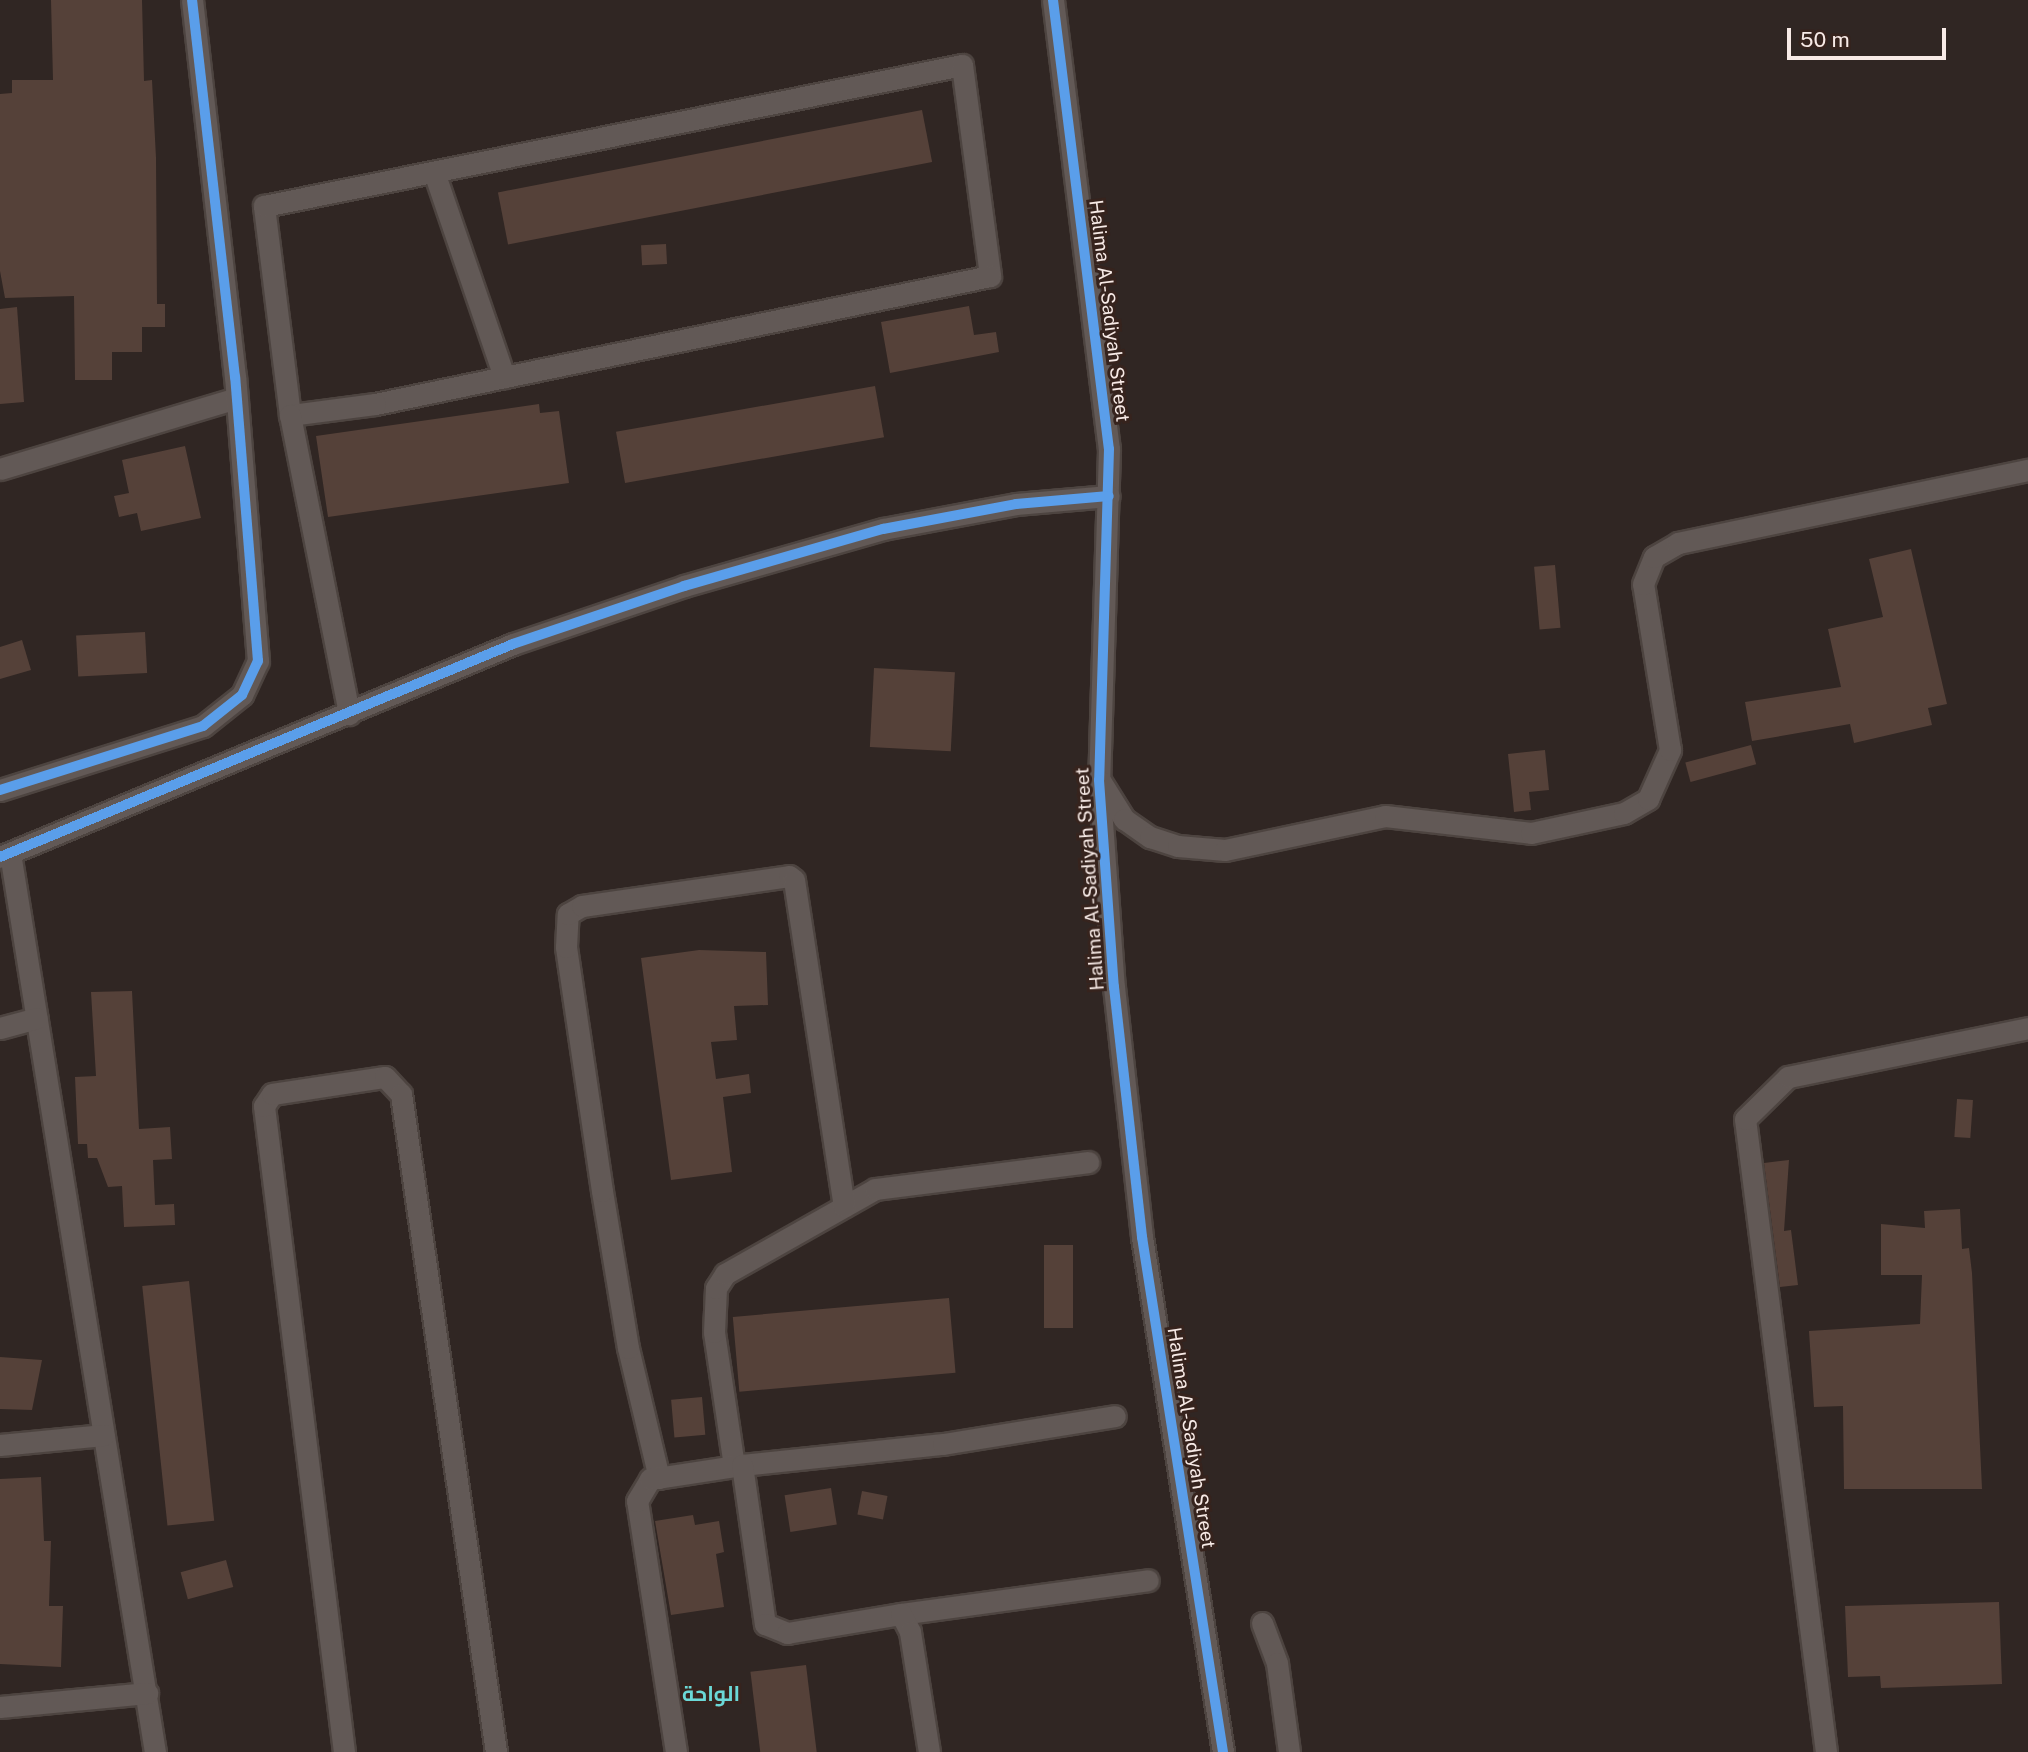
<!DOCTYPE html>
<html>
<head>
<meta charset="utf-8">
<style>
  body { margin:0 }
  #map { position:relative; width:2028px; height:1752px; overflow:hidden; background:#302623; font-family:"Public Sans",Cairo,sans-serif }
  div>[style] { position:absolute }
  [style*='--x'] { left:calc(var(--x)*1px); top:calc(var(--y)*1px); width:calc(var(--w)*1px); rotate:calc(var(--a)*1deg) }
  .building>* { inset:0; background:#554139; transform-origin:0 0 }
  .roads { filter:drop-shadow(2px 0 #4d4440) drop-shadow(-2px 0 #4d4440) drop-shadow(0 2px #4d4440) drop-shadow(0 -2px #4d4440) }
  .minor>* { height:21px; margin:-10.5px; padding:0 10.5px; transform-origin:10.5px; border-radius:10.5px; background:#625956 }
  .cycleway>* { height:10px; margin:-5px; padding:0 5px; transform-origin:5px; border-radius:5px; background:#5a9eea }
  span { translate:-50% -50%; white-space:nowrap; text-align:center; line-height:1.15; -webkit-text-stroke:6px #36231d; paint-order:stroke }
  .street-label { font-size:19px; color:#f7eae6 }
  .neighbourhood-label { font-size:21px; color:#6bd8d7; font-weight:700 }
  .scale { position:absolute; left:1787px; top:28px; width:159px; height:32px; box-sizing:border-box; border:4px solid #f7eae6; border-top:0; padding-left:9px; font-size:21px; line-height:24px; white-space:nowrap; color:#f7eae6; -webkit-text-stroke:5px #36231d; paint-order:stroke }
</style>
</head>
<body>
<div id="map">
  <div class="building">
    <div style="clip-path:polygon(51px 0,142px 0,144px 81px,152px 80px,156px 158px,157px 304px,165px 304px,165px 327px,142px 327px,142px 352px,112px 352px,112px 380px,75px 380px,74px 296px,5px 298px,0 271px,0 94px,12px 93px,12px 80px,53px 80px)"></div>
    <div style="left:922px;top:110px;width:53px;height:432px;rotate:79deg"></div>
    <div style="left:666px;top:244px;width:20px;height:25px;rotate:87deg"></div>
    <div style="clip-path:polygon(969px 306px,974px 335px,996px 332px,999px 352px,890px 373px,881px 322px)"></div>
    <div style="clip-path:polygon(17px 307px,24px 402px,0 404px,0 309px)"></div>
    <div style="left:875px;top:386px;width:52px;height:263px;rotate:80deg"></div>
    <div style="clip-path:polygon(539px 404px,540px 413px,559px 411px,569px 483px,328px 517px,316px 436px)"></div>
    <div style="clip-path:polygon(185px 446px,201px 518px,141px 531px,137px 513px,119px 517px,114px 496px,129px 493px,122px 460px)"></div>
    <div style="clip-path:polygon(1911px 549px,1947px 704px,1928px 708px,1932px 725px,1854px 743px,1850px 724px,1752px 741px,1745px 702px,1841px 687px,1828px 629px,1883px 617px,1869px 559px)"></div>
    <div style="left:1555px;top:565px;width:63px;height:21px;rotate:85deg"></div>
    <div style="left:145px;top:632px;width:41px;height:69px;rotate:87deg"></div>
    <div style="clip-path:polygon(22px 640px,31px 670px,0 679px,0 647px)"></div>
    <div style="left:874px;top:668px;width:81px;height:79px;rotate:3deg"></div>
    <div style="left:1751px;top:745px;width:20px;height:68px;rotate:75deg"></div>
    <div style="clip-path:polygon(1545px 750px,1549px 790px,1529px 792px,1531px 810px,1514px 812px,1508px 754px)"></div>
    <div style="clip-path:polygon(699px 950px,766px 952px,768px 1005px,734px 1006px,737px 1040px,711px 1042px,716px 1079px,749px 1074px,751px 1093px,723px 1097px,732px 1172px,671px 1180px,641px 958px)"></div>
    <div style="clip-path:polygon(132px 991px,139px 1129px,170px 1127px,172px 1159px,153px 1160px,155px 1205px,174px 1204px,175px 1225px,124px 1227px,122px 1186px,108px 1187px,97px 1158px,88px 1158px,87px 1144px,78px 1144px,75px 1077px,96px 1076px,91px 992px)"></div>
    <div style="left:1957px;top:1099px;width:16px;height:38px;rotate:4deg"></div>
    <div style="clip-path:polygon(1789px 1160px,1784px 1231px,1791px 1230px,1798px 1285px,1780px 1287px,1764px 1163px)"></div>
    <div style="clip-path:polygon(1960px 1209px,1962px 1249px,1969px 1248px,1972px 1273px,1982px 1489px,1844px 1489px,1843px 1406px,1814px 1407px,1809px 1331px,1920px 1324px,1922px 1275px,1881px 1275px,1881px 1224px,1925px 1228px,1924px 1211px)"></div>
    <div style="left:1044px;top:1245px;width:29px;height:83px"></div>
    <div style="left:189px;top:1281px;width:241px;height:47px;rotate:84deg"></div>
    <div style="left:949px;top:1298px;width:75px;height:217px;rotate:85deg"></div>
    <div style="clip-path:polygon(0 1357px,42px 1360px,32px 1410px,0 1409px)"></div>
    <div style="left:702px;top:1397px;width:38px;height:31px;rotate:85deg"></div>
    <div style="clip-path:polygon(41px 1477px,44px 1541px,51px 1541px,49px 1606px,63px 1606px,61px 1667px,0 1664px,0 1479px)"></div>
    <div style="left:831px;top:1488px;width:37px;height:47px;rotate:81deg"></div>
    <div style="left:862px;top:1491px;width:26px;height:24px;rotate:11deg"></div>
    <div style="clip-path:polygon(693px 1515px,695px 1525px,719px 1521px,724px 1552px,716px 1554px,724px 1607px,671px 1615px,655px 1521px)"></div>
    <div style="left:226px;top:1560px;width:28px;height:47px;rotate:75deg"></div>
    <div style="clip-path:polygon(1999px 1602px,2002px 1684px,1881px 1688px,1880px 1676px,1848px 1677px,1845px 1606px)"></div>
    <div style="left:806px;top:1665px;width:88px;height:56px;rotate:83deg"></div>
  </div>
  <div class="roads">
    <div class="minor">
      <div style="--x:1053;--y:0;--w:452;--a:82.9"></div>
      <div style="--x:1109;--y:449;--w:331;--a:91.7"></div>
      <div style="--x:1099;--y:780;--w:208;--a:85.9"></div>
      <div style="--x:1114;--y:987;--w:252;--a:83.6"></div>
      <div style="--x:1142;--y:1237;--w:521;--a:81.06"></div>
      <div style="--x:434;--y:172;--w:217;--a:71.1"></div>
      <div style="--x:290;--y:415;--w:211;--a:-97.1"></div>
      <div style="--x:264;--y:206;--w:712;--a:-11.42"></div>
      <div style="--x:962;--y:65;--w:213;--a:82.4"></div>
      <div style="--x:990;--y:276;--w:628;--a:168.24"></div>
      <div style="--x:375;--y:404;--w:86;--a:172.6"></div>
      <div style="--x:290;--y:415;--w:305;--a:78.8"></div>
      <div style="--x:0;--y:469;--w:247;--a:-16.7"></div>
      <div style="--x:1101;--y:782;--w:44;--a:58.1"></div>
      <div style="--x:1124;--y:819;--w:32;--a:35"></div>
      <div style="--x:1150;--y:837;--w:29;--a:18"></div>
      <div style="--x:1178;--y:846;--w:47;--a:4.9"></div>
      <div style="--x:1225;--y:850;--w:164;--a:-12"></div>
      <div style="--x:1385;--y:816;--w:147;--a:6.6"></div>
      <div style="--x:1531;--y:833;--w:95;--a:-12.1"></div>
      <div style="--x:1624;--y:813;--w:28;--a:-30"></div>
      <div style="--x:1648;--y:799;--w:54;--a:-65.8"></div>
      <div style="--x:1670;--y:750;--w:168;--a:-99.2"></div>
      <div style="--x:1643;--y:584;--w:29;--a:-68"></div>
      <div style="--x:1654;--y:557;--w:28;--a:-30"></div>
      <div style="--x:1678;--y:543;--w:358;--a:-11.8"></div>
      <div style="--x:0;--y:790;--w:213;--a:-17.5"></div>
      <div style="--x:203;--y:726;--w:50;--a:-38.5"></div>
      <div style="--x:242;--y:695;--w:38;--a:-65"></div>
      <div style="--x:258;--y:661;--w:285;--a:-94.6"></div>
      <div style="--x:235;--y:377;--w:379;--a:-96.5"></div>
      <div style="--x:10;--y:853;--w:911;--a:80.84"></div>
      <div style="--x:0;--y:857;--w:555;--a:-22.55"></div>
      <div style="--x:513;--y:644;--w:181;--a:-18.7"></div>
      <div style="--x:684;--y:586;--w:207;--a:-16"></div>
      <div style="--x:883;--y:529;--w:135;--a:-10.6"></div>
      <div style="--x:1016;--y:504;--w:93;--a:-4.9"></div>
      <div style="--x:0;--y:1028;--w:38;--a:-15"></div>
      <div style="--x:0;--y:1445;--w:104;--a:-5.5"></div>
      <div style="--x:742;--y:1465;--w:202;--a:-6"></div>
      <div style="--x:943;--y:1444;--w:174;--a:-9.2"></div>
      <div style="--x:734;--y:1466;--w:135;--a:-98.5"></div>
      <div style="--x:714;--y:1332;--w:44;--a:-87.4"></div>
      <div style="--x:716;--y:1288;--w:17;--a:-57"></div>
      <div style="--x:725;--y:1274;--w:172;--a:-29.5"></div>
      <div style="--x:875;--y:1189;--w:215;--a:-7.2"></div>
      <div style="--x:659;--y:1478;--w:134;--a:-103.4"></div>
      <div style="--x:628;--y:1348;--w:159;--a:-99.4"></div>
      <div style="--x:602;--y:1191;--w:247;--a:-98.4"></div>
      <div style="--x:566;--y:947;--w:33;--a:-87"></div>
      <div style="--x:568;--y:914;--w:16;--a:-30"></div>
      <div style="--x:582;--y:906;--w:209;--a:-8.2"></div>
      <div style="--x:789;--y:876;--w:6;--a:39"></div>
      <div style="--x:794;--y:880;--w:330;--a:81.3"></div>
      <div style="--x:901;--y:1614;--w:249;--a:-7.8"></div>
      <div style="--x:1262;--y:1623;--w:43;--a:69.4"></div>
      <div style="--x:1277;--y:1663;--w:90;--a:82.3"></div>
      <div style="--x:0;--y:1707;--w:148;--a:-5.4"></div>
      <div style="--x:344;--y:1752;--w:651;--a:-97.06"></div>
      <div style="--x:264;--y:1106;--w:14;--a:-56"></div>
      <div style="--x:272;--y:1094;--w:114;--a:-8.6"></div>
      <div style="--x:385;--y:1077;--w:23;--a:47"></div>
      <div style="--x:401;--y:1094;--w:665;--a:81.78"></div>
      <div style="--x:676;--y:1752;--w:254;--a:-98.8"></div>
      <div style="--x:637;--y:1501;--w:26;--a:-59"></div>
      <div style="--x:650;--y:1479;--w:93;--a:-8.7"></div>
      <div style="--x:742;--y:1465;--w:161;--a:81.8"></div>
      <div style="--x:765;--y:1624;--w:24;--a:22"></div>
      <div style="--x:787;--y:1633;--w:116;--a:-9.5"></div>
      <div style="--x:901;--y:1614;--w:20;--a:63"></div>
      <div style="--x:910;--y:1632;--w:121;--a:81"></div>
      <div style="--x:1826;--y:1752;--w:638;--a:-97.29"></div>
      <div style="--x:1745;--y:1119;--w:60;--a:-44.3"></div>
      <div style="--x:1788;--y:1077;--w:245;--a:-11.5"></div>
    </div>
  </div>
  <div class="cycleway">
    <div style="--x:1053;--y:0;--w:452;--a:82.9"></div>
    <div style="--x:1109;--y:449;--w:331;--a:91.7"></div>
    <div style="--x:1099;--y:780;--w:208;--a:85.9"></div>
    <div style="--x:1114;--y:987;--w:252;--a:83.6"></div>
    <div style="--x:1142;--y:1237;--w:521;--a:81.06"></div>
    <div style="--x:0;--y:790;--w:213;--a:-17.5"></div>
    <div style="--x:203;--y:726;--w:50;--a:-38.5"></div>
    <div style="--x:242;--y:695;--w:38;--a:-65"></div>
    <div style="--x:258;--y:661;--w:285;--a:-94.6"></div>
    <div style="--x:235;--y:377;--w:379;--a:-96.5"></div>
    <div style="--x:0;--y:857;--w:555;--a:-22.55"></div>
    <div style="--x:513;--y:644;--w:181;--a:-18.7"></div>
    <div style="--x:684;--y:586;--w:207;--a:-16"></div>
    <div style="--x:883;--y:529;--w:135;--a:-10.6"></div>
    <div style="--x:1016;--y:504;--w:93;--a:-4.9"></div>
  </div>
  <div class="street-label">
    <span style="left:1109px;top:311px;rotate:83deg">Halima Al-Sadiyah Street</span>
    <span style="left:1090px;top:879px;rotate:-94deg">Halima Al-Sadiyah Street</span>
    <span style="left:1191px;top:1438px;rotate:81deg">Halima Al-Sadiyah Street</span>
  </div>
  <div class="neighbourhood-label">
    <span style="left:711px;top:1694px">الواحة</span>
  </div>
  <div class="scale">50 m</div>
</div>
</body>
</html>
